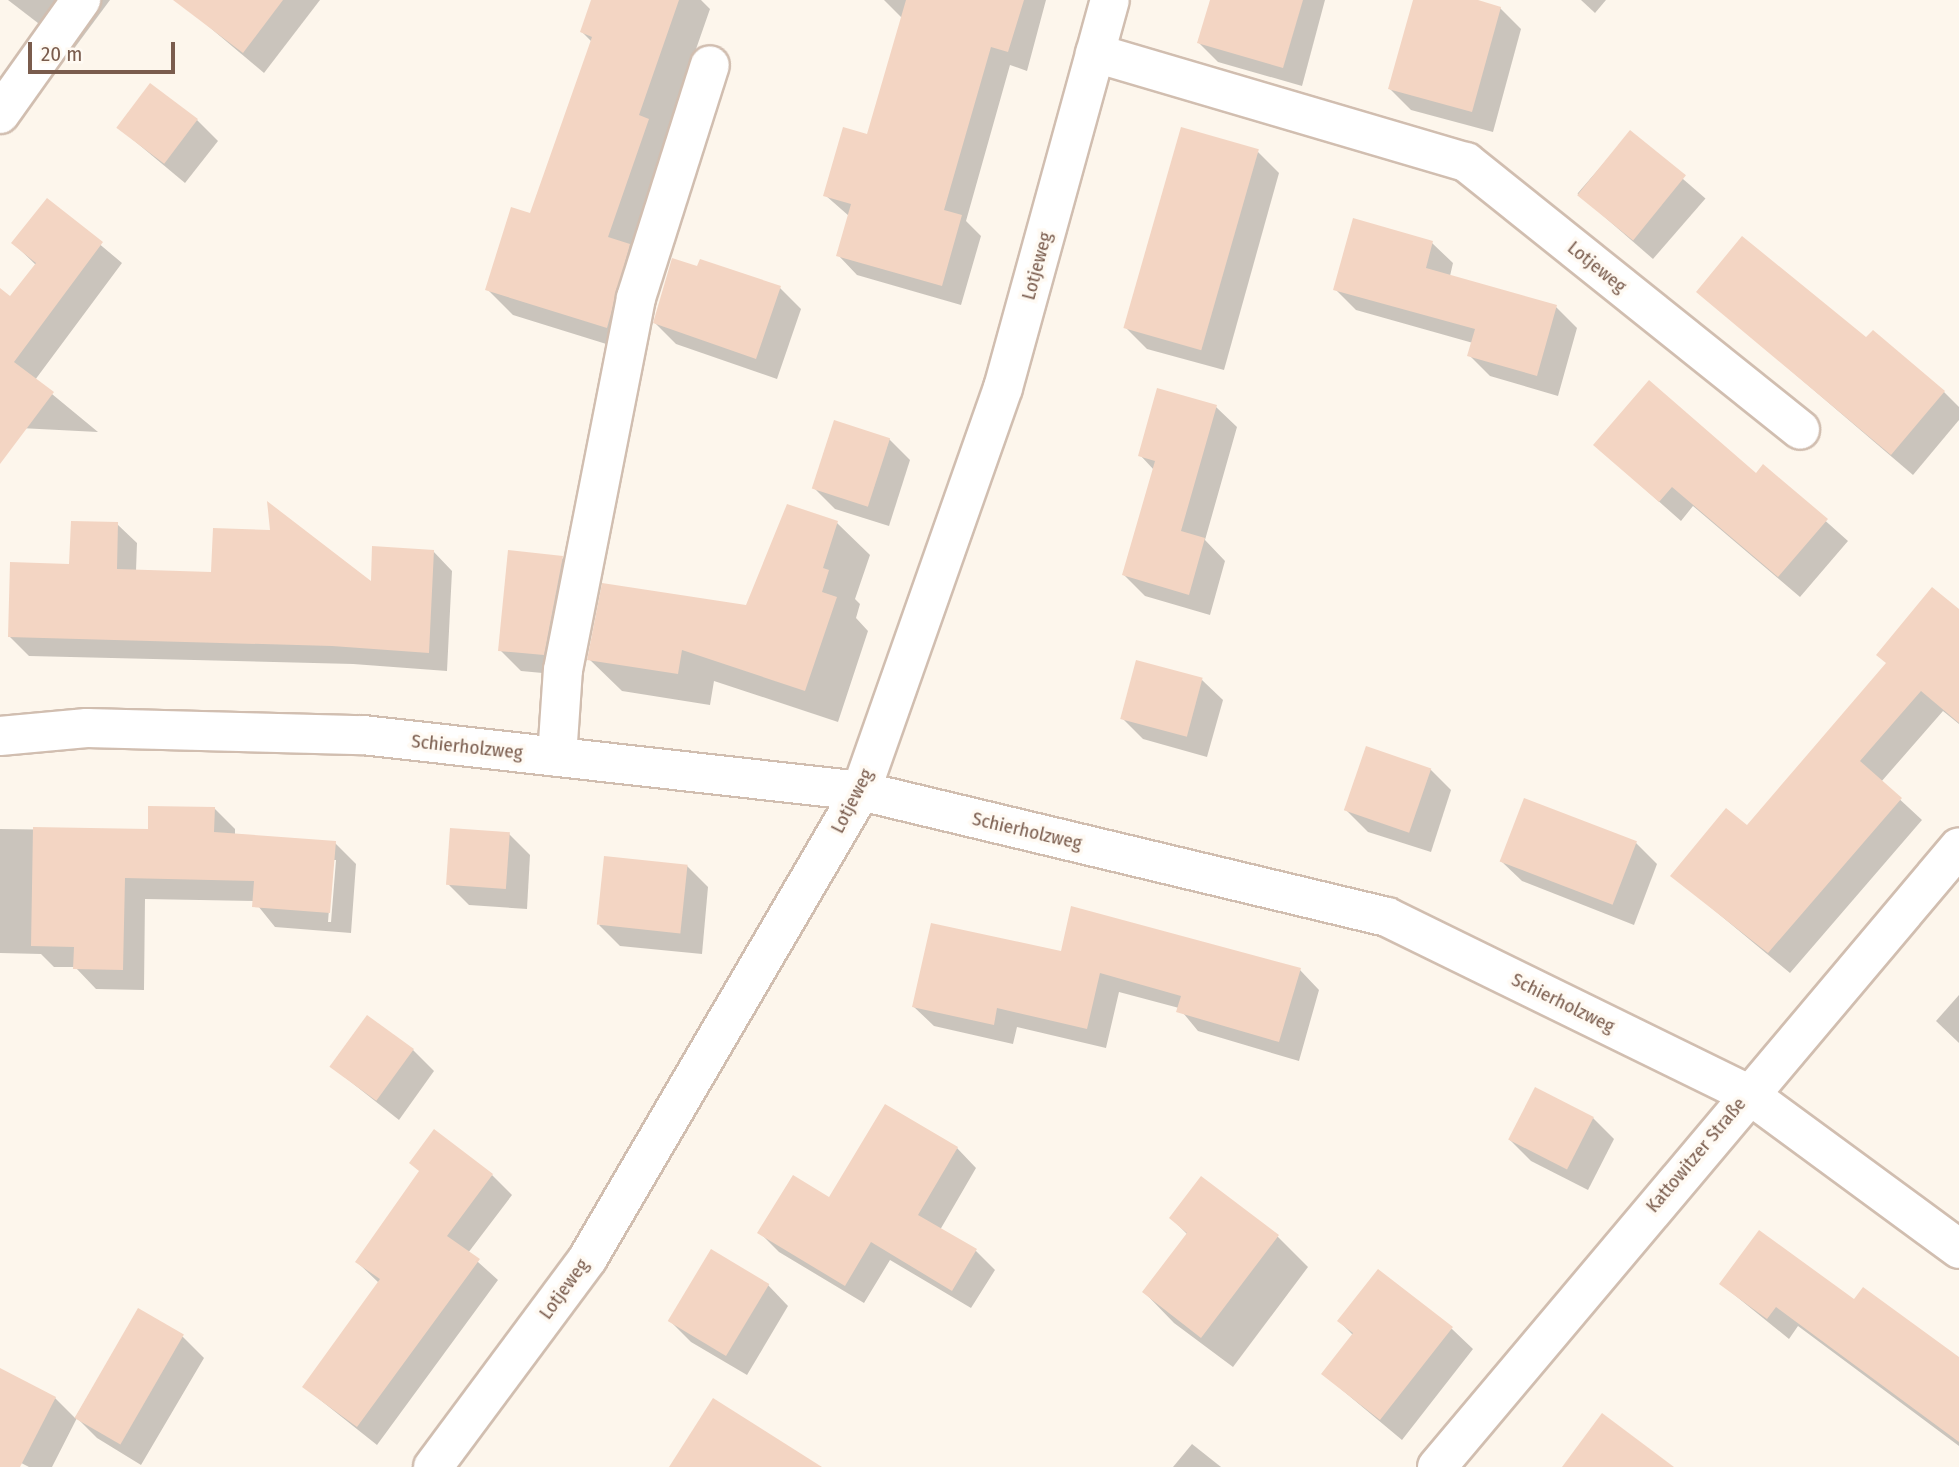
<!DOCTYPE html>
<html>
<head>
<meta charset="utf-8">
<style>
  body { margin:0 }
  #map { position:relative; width:1959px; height:1467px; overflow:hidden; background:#fdf6ec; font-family:"Fira Sans Condensed",sans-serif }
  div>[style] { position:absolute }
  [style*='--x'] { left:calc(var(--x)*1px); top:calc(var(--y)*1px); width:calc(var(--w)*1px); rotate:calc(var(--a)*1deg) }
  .shadow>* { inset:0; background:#0003; transform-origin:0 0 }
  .building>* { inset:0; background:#f3d5c3; transform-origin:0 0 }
  .roads { filter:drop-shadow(2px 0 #d1beb0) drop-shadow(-2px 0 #d1beb0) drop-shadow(0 2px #d1beb0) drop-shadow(0 -2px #d1beb0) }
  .minor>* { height:38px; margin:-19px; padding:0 19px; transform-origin:19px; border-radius:19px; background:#fff }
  span { translate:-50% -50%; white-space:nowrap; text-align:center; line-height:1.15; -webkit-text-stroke:7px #fffaf3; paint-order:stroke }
  .street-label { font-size:19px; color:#7a5c4d }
  .scale { position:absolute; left:28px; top:42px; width:147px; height:32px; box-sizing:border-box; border:4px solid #7a5c4d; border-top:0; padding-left:9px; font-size:21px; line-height:24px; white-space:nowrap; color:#7a5c4d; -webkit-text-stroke:5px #fffaf3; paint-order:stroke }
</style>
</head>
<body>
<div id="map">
  <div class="shadow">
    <div style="clip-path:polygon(8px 0,110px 0,73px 50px)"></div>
    <div style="clip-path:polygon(197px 0,320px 0,264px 73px,189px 10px)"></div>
    <div style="clip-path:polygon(593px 0,701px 0,710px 9px,665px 138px,673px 146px,632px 352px,513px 315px,487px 289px,531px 215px,592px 42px,582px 32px)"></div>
    <div style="clip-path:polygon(884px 0,1046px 0,1027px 71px,1010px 65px,966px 221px,981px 236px,961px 305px,857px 275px,838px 255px,849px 216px,825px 195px,868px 137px,902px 18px)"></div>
    <div style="clip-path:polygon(1212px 0,1325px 0,1302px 86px,1218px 62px,1199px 43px)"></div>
    <div style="clip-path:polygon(1415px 0,1472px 0,1500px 8px,1521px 29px,1493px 132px,1411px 110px,1390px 89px)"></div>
    <div style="clip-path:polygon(1581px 0,1606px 0,1595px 13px)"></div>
    <div style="clip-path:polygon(197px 120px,218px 141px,185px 183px,119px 128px)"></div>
    <div style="left:1630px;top:133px;width:100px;height:80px;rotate:41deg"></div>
    <div style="clip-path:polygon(1258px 152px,1279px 173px,1224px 370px,1147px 349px,1126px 328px)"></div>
    <div style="clip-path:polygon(47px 200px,122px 263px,35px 380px,98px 432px,0 427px,0 312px,36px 265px,13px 243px)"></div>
    <div style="clip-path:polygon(1432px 243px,1453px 263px,1450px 276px,1556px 307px,1577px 328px,1558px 396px,1490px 376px,1469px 355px,1473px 343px,1356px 310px,1335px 289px)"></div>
    <div style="clip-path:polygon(699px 268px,780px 288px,801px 309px,777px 379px,676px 344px,655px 323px)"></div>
    <div style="clip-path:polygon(1699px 292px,1867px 340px,1944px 392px,1959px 407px,1959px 420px,1913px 475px)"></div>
    <div style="clip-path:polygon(1216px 407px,1237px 427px,1205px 540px,1225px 561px,1210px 615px,1145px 596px,1124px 575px,1154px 470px,1140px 455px)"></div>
    <div style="clip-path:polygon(889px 439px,910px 460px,889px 526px,835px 509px,814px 488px)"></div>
    <div style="clip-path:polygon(1595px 445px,1756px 475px,1764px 466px,1848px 541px,1800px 597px,1693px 506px,1681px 521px)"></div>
    <div style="clip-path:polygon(837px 523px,870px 555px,855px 599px,860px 604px,856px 618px,868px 631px,838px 722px,714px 681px,710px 705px,622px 691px,589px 659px,747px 607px)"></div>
    <div style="clip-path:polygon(117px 524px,137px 543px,136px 571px,372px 585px,433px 551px,452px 571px,447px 671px,353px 664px,29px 656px,9px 636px,71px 566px)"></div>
    <div style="clip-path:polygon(562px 558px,583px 579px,564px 675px,521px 671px,500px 650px)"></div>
    <div style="clip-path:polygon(1959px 612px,1959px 724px,1943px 711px,1881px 782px,1922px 820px,1790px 973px,1673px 876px,1747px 828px)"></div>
    <div style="clip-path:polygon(1202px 680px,1223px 700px,1207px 757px,1143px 739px,1122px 718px)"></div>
    <div style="clip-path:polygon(1430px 769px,1451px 790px,1431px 852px,1368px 832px,1347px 811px)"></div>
    <div style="clip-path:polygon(evenodd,214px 808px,235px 829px,235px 835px,335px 843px,356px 864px,351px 933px,275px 927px,254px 901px,145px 899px,144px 990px,96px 989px,75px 967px,54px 967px,41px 954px,0 953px,0 829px,149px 831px,214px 808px,333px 860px,336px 860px,331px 922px,328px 922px,333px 860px)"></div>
    <div style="clip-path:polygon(509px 834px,530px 855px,527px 909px,469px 905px,448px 884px)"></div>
    <div style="clip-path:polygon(1636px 843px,1657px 864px,1634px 925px,1522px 881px,1501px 861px)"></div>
    <div style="clip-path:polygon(687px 866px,708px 887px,702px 954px,620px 946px,599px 925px)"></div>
    <div style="clip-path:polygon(1062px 953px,1300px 970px,1319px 990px,1299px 1061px,1198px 1031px,1179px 1008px,1119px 992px,1106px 1048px,1017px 1027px,1013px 1044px,934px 1026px,914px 1007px)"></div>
    <div style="clip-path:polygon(1959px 995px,1959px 1043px,1936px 1021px)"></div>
    <div style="clip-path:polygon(413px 1050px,434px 1071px,399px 1120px,332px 1067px)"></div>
    <div style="clip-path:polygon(885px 1106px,957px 1148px,976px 1168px,940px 1230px,976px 1251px,995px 1270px,971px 1308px,890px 1260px,864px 1303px,779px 1252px,760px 1233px,830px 1199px)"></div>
    <div style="clip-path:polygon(1593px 1118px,1614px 1139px,1588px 1190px,1531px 1161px,1510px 1140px)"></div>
    <div style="clip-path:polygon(492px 1175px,512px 1195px,468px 1253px,498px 1280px,377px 1445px,304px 1387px,379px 1283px,357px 1262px)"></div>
    <div style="clip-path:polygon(1202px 1178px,1278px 1237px,1308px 1267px,1233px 1367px,1174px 1323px,1144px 1292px,1188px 1235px,1171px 1218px)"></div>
    <div style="clip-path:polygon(1721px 1284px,1855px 1301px,1959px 1359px,1959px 1446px,1798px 1326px,1789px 1339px)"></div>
    <div style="clip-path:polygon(768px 1285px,788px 1306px,747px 1375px,691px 1342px,670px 1321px)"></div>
    <div style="clip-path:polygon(139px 1310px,183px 1337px,204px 1358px,141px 1465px,97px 1438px,77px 1418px,52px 1467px,29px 1467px,0 1452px,0 1372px,55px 1398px,75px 1418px)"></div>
    <div style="clip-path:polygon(1339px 1321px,1452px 1329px,1473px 1349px,1402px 1440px,1323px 1374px,1353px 1335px)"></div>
    <div style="clip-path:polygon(1192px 1444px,1221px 1467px,1173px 1467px)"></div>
  </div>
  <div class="building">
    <div style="clip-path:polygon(173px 0,283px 0,243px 53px)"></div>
    <div style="clip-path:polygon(591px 0,679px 0,639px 115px,649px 119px,608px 237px,630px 244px,607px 328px,485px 290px,511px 207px,530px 213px,592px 37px,580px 32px)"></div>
    <div style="clip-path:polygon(906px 0,1024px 0,1008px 52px,991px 47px,944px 210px,962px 215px,942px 286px,836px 256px,851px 204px,823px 196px,843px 127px,867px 134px)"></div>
    <div style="clip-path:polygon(1210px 0,1303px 0,1283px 68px,1197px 43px)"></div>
    <div style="clip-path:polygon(1413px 0,1478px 0,1501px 7px,1472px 112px,1388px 89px)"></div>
    <div style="left:150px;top:83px;width:60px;height:56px;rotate:37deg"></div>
    <div style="left:1181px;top:127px;width:81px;height:209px;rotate:16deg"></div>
    <div style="left:1630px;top:130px;width:72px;height:84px;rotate:39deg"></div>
    <div style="clip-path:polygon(47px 198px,103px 242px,14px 362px,54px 392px,0 464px,0 288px,10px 296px,36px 263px,11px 243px)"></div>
    <div style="clip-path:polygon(1353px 218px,1433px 241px,1426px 268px,1557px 305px,1537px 376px,1467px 356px,1475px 329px,1333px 290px)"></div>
    <div style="clip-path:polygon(1742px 236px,1866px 337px,1873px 330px,1945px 391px,1891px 455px,1696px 292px)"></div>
    <div style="clip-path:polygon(672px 258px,697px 266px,700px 259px,781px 286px,756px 359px,653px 323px)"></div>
    <div style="clip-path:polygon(1649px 380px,1756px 473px,1763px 464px,1828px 519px,1778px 577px,1672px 487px,1659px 502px,1593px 445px)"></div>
    <div style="clip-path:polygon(1157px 388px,1217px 405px,1181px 531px,1205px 538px,1189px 595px,1122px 575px,1155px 461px,1138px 456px)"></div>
    <div style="left:834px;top:420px;width:59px;height:72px;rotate:18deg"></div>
    <div style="clip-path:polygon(267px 501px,371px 581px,372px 546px,434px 550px,429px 653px,332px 646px,8px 637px,10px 562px,69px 564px,71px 521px,118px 522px,117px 569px,211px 572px,213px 528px,270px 530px)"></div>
    <div style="clip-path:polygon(787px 504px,838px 521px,823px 568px,829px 570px,822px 592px,837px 597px,805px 691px,682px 650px,678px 674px,587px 660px,602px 583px,746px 605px)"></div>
    <div style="clip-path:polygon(508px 550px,563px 556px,544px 655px,498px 651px)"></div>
    <div style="clip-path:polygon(1932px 587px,1959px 609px,1959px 723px,1921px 691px,1860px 761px,1902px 798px,1768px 953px,1670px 876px,1726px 808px,1747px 825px,1886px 663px,1876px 655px)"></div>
    <div style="left:1136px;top:660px;width:69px;height:61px;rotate:15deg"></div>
    <div style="left:1366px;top:746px;width:69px;height:68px;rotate:19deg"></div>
    <div style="left:1524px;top:798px;width:121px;height:68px;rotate:21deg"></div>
    <div style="clip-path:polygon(148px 806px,215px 807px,214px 832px,336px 841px,330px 913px,252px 907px,254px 881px,125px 878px,123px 970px,73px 969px,74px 947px,31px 946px,33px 827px,148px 829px)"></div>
    <div style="left:450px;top:828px;width:60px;height:57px;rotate:4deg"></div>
    <div style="left:604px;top:856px;width:84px;height:69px;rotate:6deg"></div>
    <div style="clip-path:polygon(1071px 906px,1301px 968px,1279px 1042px,1176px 1012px,1181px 996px,1100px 973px,1087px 1029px,997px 1008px,994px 1025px,912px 1007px,931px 923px,1061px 951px)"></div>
    <div style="left:367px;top:1015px;width:58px;height:64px;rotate:36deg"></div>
    <div style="left:1535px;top:1087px;width:66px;height:59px;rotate:27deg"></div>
    <div style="clip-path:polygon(885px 1104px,958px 1147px,918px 1215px,977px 1249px,952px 1291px,871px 1242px,845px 1286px,757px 1233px,793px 1175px,829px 1197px)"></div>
    <div style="clip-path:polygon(434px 1129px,493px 1174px,447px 1236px,480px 1259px,357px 1427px,302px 1387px,380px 1279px,355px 1262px,419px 1171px,409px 1163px)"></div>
    <div style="clip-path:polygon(1201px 1176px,1279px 1235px,1201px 1338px,1142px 1292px,1187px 1233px,1169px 1218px)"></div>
    <div style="clip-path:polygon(1759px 1230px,1854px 1299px,1863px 1287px,1959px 1357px,1959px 1442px,1776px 1307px,1767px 1319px,1719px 1284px)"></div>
    <div style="left:711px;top:1249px;width:68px;height:84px;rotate:31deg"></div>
    <div style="clip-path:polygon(1378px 1269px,1453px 1327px,1380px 1420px,1321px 1374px,1353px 1333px,1337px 1321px)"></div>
    <div style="left:138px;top:1308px;width:53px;height:127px;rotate:30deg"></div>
    <div style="clip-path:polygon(0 1368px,56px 1397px,20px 1467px,0 1467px)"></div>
    <div style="clip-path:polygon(713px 1398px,822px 1467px,669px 1467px)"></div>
    <div style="clip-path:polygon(1602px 1413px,1674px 1467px,1562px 1467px)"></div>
  </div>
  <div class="roads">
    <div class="minor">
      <div style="--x:1095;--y:53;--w:387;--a:16.4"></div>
      <div style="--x:1466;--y:162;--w:428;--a:38.7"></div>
      <div style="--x:0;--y:114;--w:140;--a:-54.6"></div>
      <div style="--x:0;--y:736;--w:87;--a:-5.3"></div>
      <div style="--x:87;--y:728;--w:276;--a:1.5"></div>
      <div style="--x:363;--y:735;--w:501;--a:6.42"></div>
      <div style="--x:861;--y:791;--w:541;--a:13.47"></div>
      <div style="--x:1387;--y:917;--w:401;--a:26.1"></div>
      <div style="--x:1747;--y:1093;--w:263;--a:36.3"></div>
      <div style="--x:557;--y:757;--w:87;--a:-86.1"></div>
      <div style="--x:563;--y:670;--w:379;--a:-78.9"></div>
      <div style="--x:636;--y:298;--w:244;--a:-72.4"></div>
      <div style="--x:433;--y:1467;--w:260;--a:-53.4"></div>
      <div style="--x:588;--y:1258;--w:541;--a:-59.69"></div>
      <div style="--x:861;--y:791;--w:427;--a:-70.6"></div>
      <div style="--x:1003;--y:388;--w:402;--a:-74.6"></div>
      <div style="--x:1437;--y:1467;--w:810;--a:-49.9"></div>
    </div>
  </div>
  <div class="street-label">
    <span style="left:1037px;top:266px;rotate:-75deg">Lotjeweg</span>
    <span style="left:1597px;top:267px;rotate:39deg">Lotjeweg</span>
    <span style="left:467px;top:747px;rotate:6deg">Schierholzweg</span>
    <span style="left:852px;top:801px;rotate:-63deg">Lotjeweg</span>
    <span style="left:1027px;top:831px;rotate:13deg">Schierholzweg</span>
    <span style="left:1563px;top:1003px;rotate:26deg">Schierholzweg</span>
    <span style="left:1696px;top:1155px;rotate:-50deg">Kattowitzer Straße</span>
    <span style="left:564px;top:1289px;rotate:-54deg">Lotjeweg</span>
  </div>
  <div class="scale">20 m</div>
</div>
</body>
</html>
